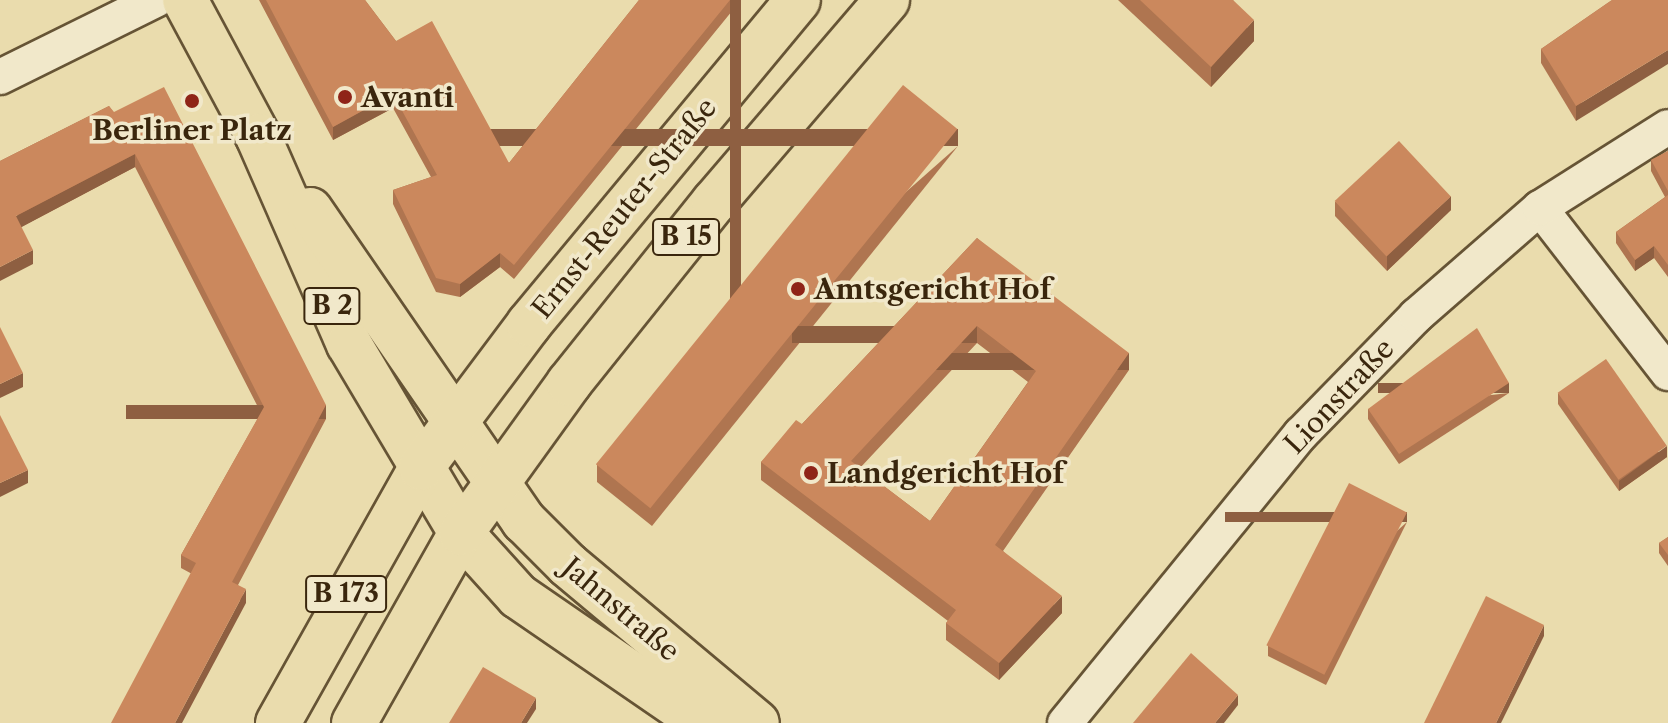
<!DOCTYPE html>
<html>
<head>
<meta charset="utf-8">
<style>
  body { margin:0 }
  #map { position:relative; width:1668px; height:723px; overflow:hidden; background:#eadcad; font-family:"Libre Caslon Text",serif }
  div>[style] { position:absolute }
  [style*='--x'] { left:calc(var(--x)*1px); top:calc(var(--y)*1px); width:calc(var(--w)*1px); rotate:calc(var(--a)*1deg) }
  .roads { filter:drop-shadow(2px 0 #665435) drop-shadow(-2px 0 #665435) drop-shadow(0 2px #665435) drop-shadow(0 -2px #665435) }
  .minor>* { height:34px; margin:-17px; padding:0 17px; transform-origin:17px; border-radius:17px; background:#f1e8ca }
  .primary>* { height:44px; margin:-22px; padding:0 22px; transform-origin:22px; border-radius:22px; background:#eadcad }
  .wall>* { inset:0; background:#af7550 }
  .shaded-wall>* { inset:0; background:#8e5f41; transform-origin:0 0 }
  .building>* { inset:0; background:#cb885d; transform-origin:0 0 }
  .dots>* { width:22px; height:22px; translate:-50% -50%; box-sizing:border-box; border:4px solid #f1e8ca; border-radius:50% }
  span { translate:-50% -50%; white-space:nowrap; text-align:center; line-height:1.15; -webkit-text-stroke:7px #f1e8ca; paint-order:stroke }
  .shield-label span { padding:2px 6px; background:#f1e8ca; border:2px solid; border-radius:6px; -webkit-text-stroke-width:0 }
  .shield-label { font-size:26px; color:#3a260d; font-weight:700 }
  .poi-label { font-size:28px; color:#3a260d; font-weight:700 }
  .left { translate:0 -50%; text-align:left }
  .street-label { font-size:28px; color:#3a260d }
</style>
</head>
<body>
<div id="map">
  <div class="roads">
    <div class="minor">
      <div style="--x:0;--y:77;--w:174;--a:-26.3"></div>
      <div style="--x:1540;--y:208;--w:209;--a:52.2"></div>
      <div style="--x:1065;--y:723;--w:373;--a:-50.8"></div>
      <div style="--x:1301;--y:434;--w:165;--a:-45.7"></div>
      <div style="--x:1416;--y:316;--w:164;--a:-41.1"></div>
      <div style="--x:1540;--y:208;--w:151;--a:-32.3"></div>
    </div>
    <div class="primary">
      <div style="--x:185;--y:0;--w:154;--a:61.8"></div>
      <div style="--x:258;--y:136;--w:227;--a:66.4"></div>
      <div style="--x:349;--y:344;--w:220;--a:59.3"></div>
      <div style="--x:461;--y:533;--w:85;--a:47.9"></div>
      <div style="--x:518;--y:596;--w:224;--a:34.5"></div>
      <div style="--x:310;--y:210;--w:378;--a:55.5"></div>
      <div style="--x:524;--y:521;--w:62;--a:45"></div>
      <div style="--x:568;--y:565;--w:246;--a:39.9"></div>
      <div style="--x:278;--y:723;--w:292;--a:-60.7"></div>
      <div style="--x:421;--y:468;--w:180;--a:-53.1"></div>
      <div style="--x:529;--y:324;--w:421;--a:-50.3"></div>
      <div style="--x:354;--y:723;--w:218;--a:-60.6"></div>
      <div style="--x:461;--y:533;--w:185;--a:-54.2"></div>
      <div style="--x:569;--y:383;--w:232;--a:-51.3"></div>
      <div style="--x:714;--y:202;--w:266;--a:-49.4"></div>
    </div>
  </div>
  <div class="wall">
    <div style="clip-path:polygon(259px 0,365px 0,396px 41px,509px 163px,639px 0,741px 0,514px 279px,500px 267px,460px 297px,436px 292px,393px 204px,393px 190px,431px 177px,393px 108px,333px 140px)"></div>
    <div style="clip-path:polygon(1118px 0,1233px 0,1254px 41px,1211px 87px)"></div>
    <div style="clip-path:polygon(1612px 0,1576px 121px,1541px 63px,1541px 49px)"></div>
    <div style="clip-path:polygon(109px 106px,326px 419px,238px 585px,246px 603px,181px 568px,181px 555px,261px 413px,135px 167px,21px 227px,33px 264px,0 161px)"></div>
    <div style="clip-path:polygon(958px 146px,652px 526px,597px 482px,597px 465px)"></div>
    <div style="clip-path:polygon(1668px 151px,1668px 277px,1654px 258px,1635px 271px,1616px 243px,1616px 232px,1665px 197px,1651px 171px,1651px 160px)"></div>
    <div style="clip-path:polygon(1335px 202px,1451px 210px,1387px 271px,1335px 216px)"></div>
    <div style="clip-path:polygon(evenodd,977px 238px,1129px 370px,1003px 551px,1062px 613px,999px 680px,946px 640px,946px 623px,948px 621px,761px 480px,761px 462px,802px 424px,977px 238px,977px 343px,1028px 382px,930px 521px,860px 468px,977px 343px)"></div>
    <div style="clip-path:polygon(1509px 393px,1399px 464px,1368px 419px,1368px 409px)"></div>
    <div style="clip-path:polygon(1558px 393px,1667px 457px,1619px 491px,1558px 404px)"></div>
    <div style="clip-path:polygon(1407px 522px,1326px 685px,1268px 656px,1268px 646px)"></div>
    <div style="clip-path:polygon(1668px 537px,1668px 566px,1659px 553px,1659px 543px)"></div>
  </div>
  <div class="shaded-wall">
    <div style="left:730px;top:0;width:11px;height:342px"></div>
    <div style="clip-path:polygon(1254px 20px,1254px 41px,1211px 87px,1211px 67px)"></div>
    <div style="clip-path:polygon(1668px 50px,1668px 64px,1576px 121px,1576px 106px)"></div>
    <div style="clip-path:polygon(393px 94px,393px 108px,333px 140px,333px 127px)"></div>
    <div style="left:958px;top:129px;width:17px;height:488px;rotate:90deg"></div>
    <div style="clip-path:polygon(135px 154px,135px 167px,16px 230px,16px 216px)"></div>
    <div style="clip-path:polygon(1451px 196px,1451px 210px,1387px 271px,1387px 256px)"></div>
    <div style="clip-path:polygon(1654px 246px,1654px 258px,1635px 271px,1635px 260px)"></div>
    <div style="clip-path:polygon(33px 250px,33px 264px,0 281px,0 267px)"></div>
    <div style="clip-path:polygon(500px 253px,500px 267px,460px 297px,460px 284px)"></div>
    <div style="left:977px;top:326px;width:17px;height:185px;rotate:90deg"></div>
    <div style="left:1129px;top:353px;width:17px;height:234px;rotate:90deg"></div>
    <div style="clip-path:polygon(23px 373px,23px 387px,0 398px,0 384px)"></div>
    <div style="left:1509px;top:383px;width:10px;height:131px;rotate:90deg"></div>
    <div style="left:326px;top:405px;width:14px;height:200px;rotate:90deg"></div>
    <div style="clip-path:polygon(1667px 446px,1667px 457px,1619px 491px,1619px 481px)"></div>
    <div style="clip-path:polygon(28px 470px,28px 483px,0 497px,0 483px)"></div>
    <div style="left:1407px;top:512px;width:10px;height:182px;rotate:90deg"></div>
    <div style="clip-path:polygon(246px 589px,246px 603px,182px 723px,175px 723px)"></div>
    <div style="clip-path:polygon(1062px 596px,1062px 613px,999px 680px,999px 663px)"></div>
    <div style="clip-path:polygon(1544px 625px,1544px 636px,1501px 723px,1496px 723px)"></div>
    <div style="clip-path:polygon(1238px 695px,1238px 705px,1224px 723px,1215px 723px)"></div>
    <div style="clip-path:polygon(536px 698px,536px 709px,527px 723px,521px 723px)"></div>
  </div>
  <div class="building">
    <div style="clip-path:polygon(266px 0,365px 0,396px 41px,432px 21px,509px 163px,639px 0,730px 0,514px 265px,500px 253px,460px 284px,436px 278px,393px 190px,437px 175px,393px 94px,333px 127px)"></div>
    <div style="clip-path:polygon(1140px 0,1233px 0,1254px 20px,1211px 67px)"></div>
    <div style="clip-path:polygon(1612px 0,1668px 0,1668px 50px,1576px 106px,1541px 49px)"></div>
    <div style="left:903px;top:85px;width:70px;height:488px;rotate:39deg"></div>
    <div style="clip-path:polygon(164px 87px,326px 405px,232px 582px,246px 589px,175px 723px,111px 723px,196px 563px,181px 555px,264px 407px,135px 154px,16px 216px,33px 250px,0 267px,0 161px,109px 106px,114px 112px)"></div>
    <div style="left:1399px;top:141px;width:76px;height:88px;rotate:47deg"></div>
    <div style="clip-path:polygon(1668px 151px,1668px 191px,1651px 160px)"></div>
    <div style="clip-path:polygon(1668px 195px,1668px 265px,1654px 246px,1635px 260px,1616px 232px)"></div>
    <div style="clip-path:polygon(evenodd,977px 238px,1129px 353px,995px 545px,1062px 596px,999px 663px,946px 623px,956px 610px,761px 462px,796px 420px,802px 424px,977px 238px,977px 326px,1036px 371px,930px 521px,851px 461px,977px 326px)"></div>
    <div style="clip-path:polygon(0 327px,23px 373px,0 384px)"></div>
    <div style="clip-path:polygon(1477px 328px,1509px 383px,1399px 454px,1368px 409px)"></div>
    <div style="left:1606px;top:359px;width:106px;height:59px;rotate:55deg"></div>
    <div style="clip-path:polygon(0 415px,28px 470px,0 483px)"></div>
    <div style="left:1349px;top:483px;width:65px;height:182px;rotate:27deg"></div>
    <div style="clip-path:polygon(1668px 537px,1668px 555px,1659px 543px)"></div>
    <div style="clip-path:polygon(1486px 596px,1544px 625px,1496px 723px,1424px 723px)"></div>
    <div style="clip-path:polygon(1191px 653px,1238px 695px,1215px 723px,1133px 723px)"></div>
    <div style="clip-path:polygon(483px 667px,536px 698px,521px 723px,449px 723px)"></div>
  </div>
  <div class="dots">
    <div style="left:345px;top:97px;background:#8f2418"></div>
    <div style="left:192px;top:101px;background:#8f2418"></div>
    <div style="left:798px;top:289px;background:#8f2418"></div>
    <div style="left:811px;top:473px;background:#8f2418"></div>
  </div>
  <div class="shield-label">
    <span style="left:686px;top:237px">B 15</span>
    <span style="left:332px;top:306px">B 2</span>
    <span style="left:346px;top:594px">B 173</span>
  </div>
  <div class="poi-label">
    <span class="left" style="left:361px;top:97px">Avanti</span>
    <span style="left:192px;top:130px">Berliner Platz</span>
    <span class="left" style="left:814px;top:289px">Amtsgericht Hof</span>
    <span class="left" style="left:827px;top:473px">Landgericht Hof</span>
  </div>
  <div class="street-label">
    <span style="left:624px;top:208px;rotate:-51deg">Ernst-Reuter-Straße</span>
    <span style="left:1339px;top:396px;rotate:-47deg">Lionstraße</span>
    <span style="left:621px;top:609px;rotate:40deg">Jahnstraße</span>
  </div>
</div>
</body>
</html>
